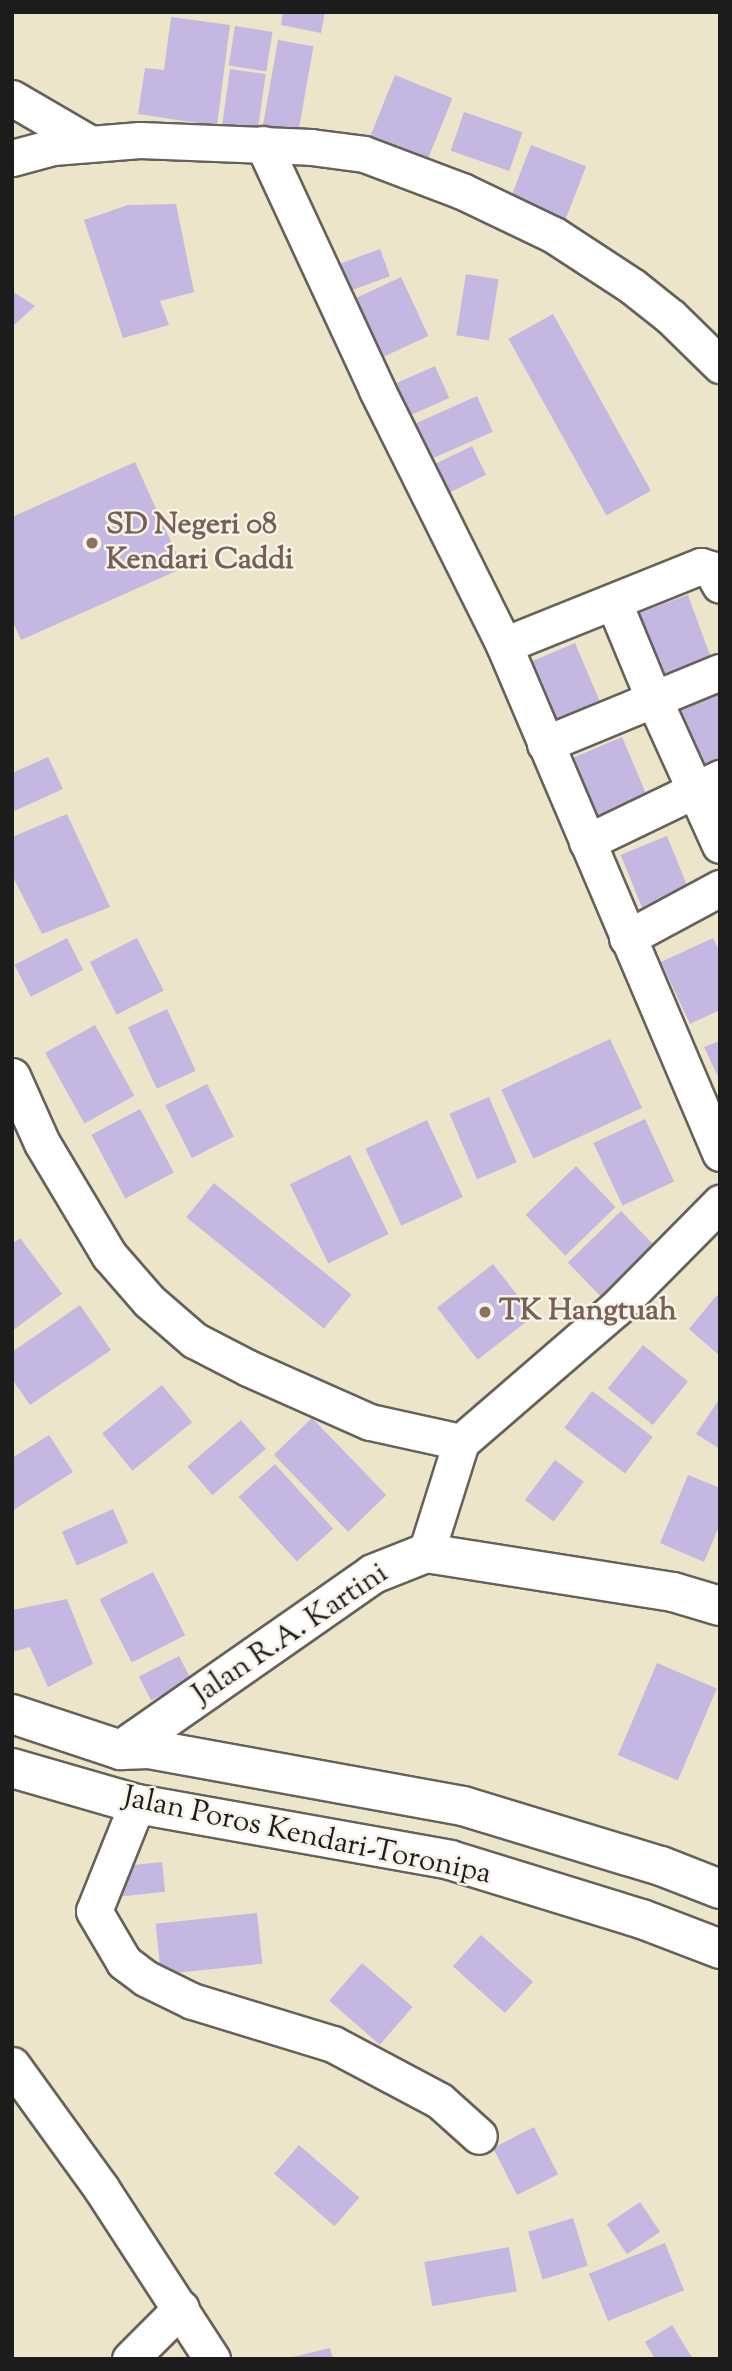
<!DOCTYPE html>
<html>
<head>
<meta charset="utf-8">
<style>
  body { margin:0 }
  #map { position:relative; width:732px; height:2371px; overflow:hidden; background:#ede5c9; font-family:"Sorts Mill Goudy",serif }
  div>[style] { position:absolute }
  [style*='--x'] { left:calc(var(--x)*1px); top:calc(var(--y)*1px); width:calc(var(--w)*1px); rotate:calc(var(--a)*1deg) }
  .building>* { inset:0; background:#c4b8e3; transform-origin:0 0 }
  .roads { filter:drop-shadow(2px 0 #656259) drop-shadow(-2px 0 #656259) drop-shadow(0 2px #656259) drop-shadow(0 -2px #656259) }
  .minor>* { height:35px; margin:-17.5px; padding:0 17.5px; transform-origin:17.5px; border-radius:17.5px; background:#fff }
  .secondary>* { height:38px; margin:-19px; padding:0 19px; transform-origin:19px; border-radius:19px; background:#fff }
  .primary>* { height:38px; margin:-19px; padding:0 19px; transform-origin:19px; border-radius:19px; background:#fff }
  .dots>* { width:19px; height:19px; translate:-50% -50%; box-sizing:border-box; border:4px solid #f7f3e8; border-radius:50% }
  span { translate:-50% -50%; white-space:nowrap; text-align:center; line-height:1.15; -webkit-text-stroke:5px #f7f3e8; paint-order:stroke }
  .education-label { font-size:30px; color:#785e54; font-weight:700 }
  .left { translate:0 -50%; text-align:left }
  .street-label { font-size:30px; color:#1c1c1c }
  .frame { position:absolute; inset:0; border:14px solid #1c1c1c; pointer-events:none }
</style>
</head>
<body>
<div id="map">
  <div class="building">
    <div style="clip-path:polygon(283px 12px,325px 12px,321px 33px,281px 25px)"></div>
    <div style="clip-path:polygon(171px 17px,230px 25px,217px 126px,138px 114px,145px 68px,164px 70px)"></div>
    <div style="left:235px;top:26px;width:38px;height:40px;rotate:9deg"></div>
    <div style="left:278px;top:40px;width:36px;height:88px;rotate:10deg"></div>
    <div style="left:230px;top:69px;width:36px;height:57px;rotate:8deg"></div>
    <div style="left:395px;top:75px;width:62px;height:72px;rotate:22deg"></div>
    <div style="left:464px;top:112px;width:62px;height:41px;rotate:19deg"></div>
    <div style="left:531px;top:145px;width:59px;height:69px;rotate:21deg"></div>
    <div style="clip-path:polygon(176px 204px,194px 292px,160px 301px,169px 325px,123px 338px,84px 220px,128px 205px)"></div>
    <div style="left:380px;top:249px;width:29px;height:48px;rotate:70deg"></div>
    <div style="left:466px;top:274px;width:33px;height:62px;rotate:9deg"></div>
    <div style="left:401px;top:277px;width:65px;height:53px;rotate:65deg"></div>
    <div style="clip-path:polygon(12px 291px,35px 306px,12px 327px)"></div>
    <div style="left:553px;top:314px;width:202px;height:51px;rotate:61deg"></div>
    <div style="left:435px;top:366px;width:35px;height:45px;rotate:66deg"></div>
    <div style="left:477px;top:396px;width:39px;height:78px;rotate:66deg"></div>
    <div style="left:472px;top:446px;width:32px;height:47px;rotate:64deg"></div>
    <div style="clip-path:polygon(135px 462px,183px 568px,21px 640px,12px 620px,12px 517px)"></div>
    <div style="left:688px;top:595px;width:69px;height:63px;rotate:70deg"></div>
    <div style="left:575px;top:643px;width:72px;height:53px;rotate:67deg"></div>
    <div style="clip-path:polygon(720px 692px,720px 764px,701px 772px,675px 711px)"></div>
    <div style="left:622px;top:737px;width:71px;height:54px;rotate:67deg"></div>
    <div style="clip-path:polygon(48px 757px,63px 789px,12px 812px,12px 773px)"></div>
    <div style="clip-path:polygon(67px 814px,110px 907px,42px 934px,12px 875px,12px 837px)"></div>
    <div style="left:667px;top:836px;width:61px;height:50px;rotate:68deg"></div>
    <div style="left:67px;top:938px;width:36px;height:59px;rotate:63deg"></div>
    <div style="left:137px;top:938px;width:59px;height:53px;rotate:63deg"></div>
    <div style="clip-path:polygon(713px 938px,720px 952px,720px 1010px,690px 1024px,661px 962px)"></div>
    <div style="left:167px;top:1009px;width:68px;height:43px;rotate:65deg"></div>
    <div style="left:95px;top:1025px;width:81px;height:57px;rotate:61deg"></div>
    <div style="left:610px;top:1039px;width:76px;height:120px;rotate:65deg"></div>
    <div style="clip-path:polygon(720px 1041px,720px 1081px,704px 1047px)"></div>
    <div style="left:207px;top:1084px;width:59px;height:47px;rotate:63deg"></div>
    <div style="left:489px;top:1097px;width:71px;height:43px;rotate:67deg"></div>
    <div style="left:140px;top:1109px;width:72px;height:55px;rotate:62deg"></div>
    <div style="left:645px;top:1119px;width:69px;height:57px;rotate:65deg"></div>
    <div style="left:427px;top:1120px;width:85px;height:68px;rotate:65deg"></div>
    <div style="left:350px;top:1155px;width:88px;height:67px;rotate:64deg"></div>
    <div style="left:576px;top:1166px;width:57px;height:70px;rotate:46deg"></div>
    <div style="left:214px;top:1183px;width:177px;height:44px;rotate:39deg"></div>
    <div style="left:621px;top:1211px;width:52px;height:74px;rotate:46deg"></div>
    <div style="clip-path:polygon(20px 1238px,62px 1294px,12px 1331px,12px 1244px)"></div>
    <div style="left:493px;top:1264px;width:66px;height:71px;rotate:52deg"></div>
    <div style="clip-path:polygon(717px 1295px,720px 1297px,720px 1356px,689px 1329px)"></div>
    <div style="clip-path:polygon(80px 1305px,111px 1350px,30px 1405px,12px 1379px,12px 1352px)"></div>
    <div style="left:643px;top:1345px;width:58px;height:56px;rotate:39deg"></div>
    <div style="left:162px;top:1385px;width:48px;height:77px;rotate:51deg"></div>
    <div style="left:592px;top:1391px;width:76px;height:46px;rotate:37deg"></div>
    <div style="clip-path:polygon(720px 1398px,720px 1449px,696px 1434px)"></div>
    <div style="left:312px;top:1418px;width:107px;height:53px;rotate:46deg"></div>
    <div style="left:241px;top:1420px;width:38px;height:71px;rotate:49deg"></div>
    <div style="clip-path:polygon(49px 1435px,73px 1472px,12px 1511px,12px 1458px)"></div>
    <div style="left:555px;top:1460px;width:36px;height:50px;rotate:37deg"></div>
    <div style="left:275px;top:1464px;width:87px;height:49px;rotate:48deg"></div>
    <div style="clip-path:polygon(688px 1475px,720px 1488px,720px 1524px,704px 1562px,660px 1543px)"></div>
    <div style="left:113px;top:1509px;width:37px;height:56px;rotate:66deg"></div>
    <div style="left:153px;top:1572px;width:71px;height:60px;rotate:63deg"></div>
    <div style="clip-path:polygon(67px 1599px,93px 1664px,48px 1687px,30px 1647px,12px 1652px,12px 1610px)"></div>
    <div style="left:179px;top:1656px;width:27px;height:45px;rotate:63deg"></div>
    <div style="left:657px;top:1663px;width:65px;height:100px;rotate:23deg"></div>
    <div style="left:162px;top:1862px;width:30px;height:45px;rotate:84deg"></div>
    <div style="left:257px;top:1913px;width:51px;height:102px;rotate:84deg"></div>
    <div style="left:481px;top:1935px;width:70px;height:42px;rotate:42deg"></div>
    <div style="left:362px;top:1963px;width:67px;height:50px;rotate:41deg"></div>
    <div style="left:534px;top:2127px;width:53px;height:46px;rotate:63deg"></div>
    <div style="left:299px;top:2145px;width:80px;height:38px;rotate:41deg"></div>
    <div style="left:640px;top:2202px;width:36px;height:40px;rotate:56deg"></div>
    <div style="left:573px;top:2218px;width:50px;height:47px;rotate:73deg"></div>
    <div style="left:665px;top:2243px;width:51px;height:82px;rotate:68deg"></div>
    <div style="left:509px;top:2247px;width:45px;height:86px;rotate:80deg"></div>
    <div style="clip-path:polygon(672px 2325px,693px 2359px,655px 2359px,645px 2342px)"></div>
    <div style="clip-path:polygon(330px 2348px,333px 2359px,289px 2359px,289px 2358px)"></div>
  </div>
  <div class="roads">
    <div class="minor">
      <div style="--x:12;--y:98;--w:89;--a:30.3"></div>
      <div style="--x:263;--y:144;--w:271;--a:65.1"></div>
      <div style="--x:377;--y:390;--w:285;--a:63.5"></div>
      <div style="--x:504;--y:645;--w:552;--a:66.96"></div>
      <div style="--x:12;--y:158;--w:42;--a:-15"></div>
      <div style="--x:53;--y:147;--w:87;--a:-4.6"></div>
      <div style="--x:140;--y:140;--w:171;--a:2.3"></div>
      <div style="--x:311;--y:147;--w:53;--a:7.5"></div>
      <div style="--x:364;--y:154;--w:105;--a:20.7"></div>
      <div style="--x:462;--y:191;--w:102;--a:25.6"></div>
      <div style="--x:554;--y:235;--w:93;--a:33.2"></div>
      <div style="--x:632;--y:286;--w:50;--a:38.5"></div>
      <div style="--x:671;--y:317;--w:69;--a:44.4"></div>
      <div style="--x:614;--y:603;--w:107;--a:67.5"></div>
      <div style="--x:655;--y:702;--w:157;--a:65.6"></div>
      <div style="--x:504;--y:645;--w:212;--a:-21.9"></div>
      <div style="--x:701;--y:566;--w:10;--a:17"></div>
      <div style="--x:711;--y:569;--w:18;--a:61"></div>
      <div style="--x:545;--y:744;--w:189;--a:-22.4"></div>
      <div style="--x:587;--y:842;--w:148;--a:-25.7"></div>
      <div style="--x:627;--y:938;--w:106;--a:-28.3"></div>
      <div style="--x:12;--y:1076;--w:73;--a:65.9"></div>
      <div style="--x:42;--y:1143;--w:131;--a:59.1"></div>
      <div style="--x:109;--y:1255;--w:61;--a:49"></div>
      <div style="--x:149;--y:1301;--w:60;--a:40.9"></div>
      <div style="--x:194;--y:1340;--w:61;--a:27.4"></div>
      <div style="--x:248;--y:1368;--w:133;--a:23.9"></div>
      <div style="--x:370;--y:1422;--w:93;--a:12.4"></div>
      <div style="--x:426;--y:1553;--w:116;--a:-72.5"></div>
      <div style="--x:461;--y:1442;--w:205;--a:-40.8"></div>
      <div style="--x:616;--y:1308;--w:148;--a:-45.3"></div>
      <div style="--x:137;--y:1804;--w:115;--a:111.9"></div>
      <div style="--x:94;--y:1911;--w:59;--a:59.5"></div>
      <div style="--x:124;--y:1962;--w:26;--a:37"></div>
      <div style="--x:145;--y:1978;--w:52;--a:26.1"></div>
      <div style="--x:192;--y:2001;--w:147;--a:17"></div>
      <div style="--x:333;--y:2044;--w:121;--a:28"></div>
      <div style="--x:440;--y:2101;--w:52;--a:41.9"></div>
      <div style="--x:12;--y:2065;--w:152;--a:54.1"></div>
      <div style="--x:101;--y:2188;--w:204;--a:57"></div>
      <div style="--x:130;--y:2359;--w:72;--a:-45"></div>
    </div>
    <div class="secondary">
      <div style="--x:121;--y:1750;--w:307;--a:-34.9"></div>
      <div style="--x:373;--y:1574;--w:57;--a:-21.6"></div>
      <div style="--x:426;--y:1553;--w:250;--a:9"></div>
      <div style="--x:673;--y:1592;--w:49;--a:16.6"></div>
    </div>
    <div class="primary">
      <div style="--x:12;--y:1714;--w:115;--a:18.3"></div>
      <div style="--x:121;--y:1750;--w:28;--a:-2"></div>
      <div style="--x:149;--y:1749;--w:319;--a:10.3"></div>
      <div style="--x:463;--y:1806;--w:207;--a:16.9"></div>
      <div style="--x:661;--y:1866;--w:63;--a:21.3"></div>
      <div style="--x:12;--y:1768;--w:130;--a:16.1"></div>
      <div style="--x:137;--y:1804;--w:318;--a:10.1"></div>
      <div style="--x:450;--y:1860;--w:201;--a:17.1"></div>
      <div style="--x:642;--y:1919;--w:84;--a:21"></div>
    </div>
  </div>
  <div class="dots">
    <div style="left:92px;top:543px;background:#8d6e63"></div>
    <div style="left:485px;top:1312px;background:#8d6e63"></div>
  </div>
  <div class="education-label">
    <span class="left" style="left:106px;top:543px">SD Negeri 08<br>Kendari Caddi</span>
    <span class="left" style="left:499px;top:1312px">TK Hangtuah</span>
  </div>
  <div class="street-label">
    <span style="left:291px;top:1635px;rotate:-34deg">Jalan R.A. Kartini</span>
    <span style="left:307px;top:1837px;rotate:12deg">Jalan Poros Kendari-Toronipa</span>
  </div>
  <div class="frame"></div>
</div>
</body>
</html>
